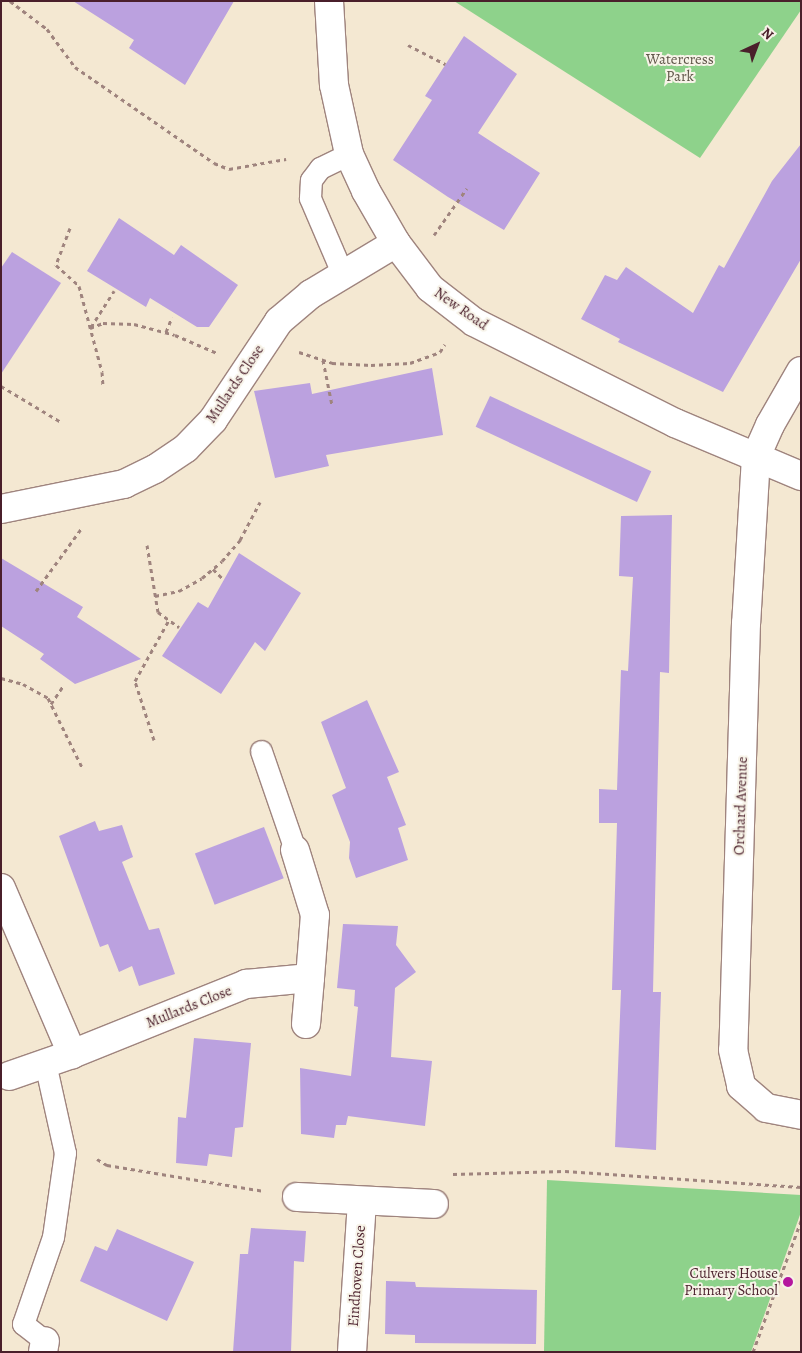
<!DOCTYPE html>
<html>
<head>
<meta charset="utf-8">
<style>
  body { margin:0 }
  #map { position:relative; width:802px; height:1353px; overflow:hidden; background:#f4e8d2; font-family:Alegreya,serif }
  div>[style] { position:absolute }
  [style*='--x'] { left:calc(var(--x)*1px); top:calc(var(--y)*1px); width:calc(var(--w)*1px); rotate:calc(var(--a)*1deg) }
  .green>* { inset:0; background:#8ed28b }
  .building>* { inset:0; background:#bba1df; transform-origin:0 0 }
  .path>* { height:3px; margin-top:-1.5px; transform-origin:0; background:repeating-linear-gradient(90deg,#9f847e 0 4px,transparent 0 8px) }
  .roads { filter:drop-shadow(1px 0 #9f847e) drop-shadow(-1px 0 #9f847e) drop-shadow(0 1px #9f847e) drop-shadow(0 -1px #9f847e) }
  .lane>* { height:21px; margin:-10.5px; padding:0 10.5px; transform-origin:10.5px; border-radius:10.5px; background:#fff }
  .street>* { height:28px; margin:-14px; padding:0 14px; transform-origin:14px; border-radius:14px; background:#fff }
  .dots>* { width:14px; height:14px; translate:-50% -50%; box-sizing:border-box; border:2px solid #f7f3e8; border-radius:50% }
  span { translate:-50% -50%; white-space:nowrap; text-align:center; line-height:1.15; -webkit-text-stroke:4px #f7f3e8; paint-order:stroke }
  .park-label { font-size:15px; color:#5e5548 }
  .street-label { font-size:15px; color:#4a1f2b }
  .poi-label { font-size:15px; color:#4a1f2b }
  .right { translate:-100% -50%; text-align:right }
  .frame { position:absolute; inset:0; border:2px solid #4a1f2b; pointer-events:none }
  .north { position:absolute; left:732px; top:20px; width:50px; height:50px; -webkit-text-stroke:4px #f7f3e8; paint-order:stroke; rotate:43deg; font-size:14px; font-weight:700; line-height:20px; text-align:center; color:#4a1f2b }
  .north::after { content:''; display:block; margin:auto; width:18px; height:22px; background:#4a1f2b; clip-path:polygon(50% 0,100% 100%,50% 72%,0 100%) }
</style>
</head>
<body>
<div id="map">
  <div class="green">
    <div style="clip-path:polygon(454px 1px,801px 1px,801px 10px,700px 158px)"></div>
    <div style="clip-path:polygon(547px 1180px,801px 1195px,801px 1212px,751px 1352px,544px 1352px)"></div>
  </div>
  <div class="building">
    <div style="clip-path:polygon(73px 1px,234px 1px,185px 85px,129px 48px,134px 40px)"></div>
    <div style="clip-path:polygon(464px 36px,517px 74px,478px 133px,540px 173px,504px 230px,448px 197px,393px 160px,432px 100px,425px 96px)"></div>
    <div style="clip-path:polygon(801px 144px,801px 259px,723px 392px,618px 342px,620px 339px,581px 319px,605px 275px,617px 280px,626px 267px,693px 313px,719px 265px,724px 268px,772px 181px)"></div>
    <div style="clip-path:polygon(119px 218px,174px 255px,181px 245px,238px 285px,209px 327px,197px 327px,150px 298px,146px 307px,87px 271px)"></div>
    <div style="clip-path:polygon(12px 252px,61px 283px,1px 374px,1px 268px)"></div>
    <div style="clip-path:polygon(432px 368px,443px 435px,326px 455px,329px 466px,275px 478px,254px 391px,310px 383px,312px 394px)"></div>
    <div style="left:490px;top:396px;width:178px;height:34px;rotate:25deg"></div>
    <div style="clip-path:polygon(672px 515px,669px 673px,660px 672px,653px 992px,661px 992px,656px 1150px,615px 1147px,621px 990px,612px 990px,617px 823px,599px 823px,599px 789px,617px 790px,621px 670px,628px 671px,633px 577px,619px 576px,621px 516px)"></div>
    <div style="clip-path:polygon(239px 553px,301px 593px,265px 651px,255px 642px,221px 694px,162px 656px,198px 602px,208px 608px)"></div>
    <div style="clip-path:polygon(1px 558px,83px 607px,77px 617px,141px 659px,75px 684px,40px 659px,44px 654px,1px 626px)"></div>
    <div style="clip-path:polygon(367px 700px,399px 772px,387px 777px,406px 825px,398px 828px,408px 860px,356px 878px,349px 858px,350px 842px,332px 795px,346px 788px,321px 722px)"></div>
    <div style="clip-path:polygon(95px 821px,99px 831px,122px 825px,133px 857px,122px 862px,149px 930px,159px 928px,175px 974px,139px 986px,132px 966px,119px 972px,108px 944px,100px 947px,59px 836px)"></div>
    <div style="left:264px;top:827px;width:55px;height:74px;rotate:69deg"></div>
    <div style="clip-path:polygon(343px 924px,398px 926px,396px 945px,416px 972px,395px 988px,391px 1057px,432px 1061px,425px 1126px,348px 1116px,346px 1125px,336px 1125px,334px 1138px,301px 1134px,300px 1068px,351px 1076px,358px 1007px,354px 1006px,355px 990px,337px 988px)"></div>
    <div style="clip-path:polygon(194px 1038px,251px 1043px,243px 1127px,235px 1128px,232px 1157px,209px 1154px,207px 1166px,176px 1163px,178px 1117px,186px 1118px)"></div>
    <div style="clip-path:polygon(251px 1228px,306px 1231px,304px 1262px,294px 1261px,291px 1352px,233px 1352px,240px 1254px,248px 1254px)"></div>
    <div style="clip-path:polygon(117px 1229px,194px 1262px,167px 1321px,80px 1281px,95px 1246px,107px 1251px)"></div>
    <div style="clip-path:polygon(386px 1281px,415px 1282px,416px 1287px,537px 1290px,536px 1344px,415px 1343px,415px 1335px,385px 1334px)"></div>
  </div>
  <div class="path">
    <div style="--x:10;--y:1;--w:46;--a:37.1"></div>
    <div style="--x:47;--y:29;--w:47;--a:53.6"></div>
    <div style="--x:75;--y:67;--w:169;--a:34.6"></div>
    <div style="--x:214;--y:163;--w:16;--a:22"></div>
    <div style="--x:229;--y:169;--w:58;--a:-10"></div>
    <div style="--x:408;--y:45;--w:42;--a:27.2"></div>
    <div style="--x:70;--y:228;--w:40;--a:111"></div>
    <div style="--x:56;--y:265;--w:31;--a:42"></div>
    <div style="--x:79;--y:286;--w:89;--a:75"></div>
    <div style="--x:102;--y:372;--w:15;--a:86"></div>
    <div style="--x:434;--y:235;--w:57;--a:-54.9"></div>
    <div style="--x:91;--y:327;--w:43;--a:-57.4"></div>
    <div style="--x:90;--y:328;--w:14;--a:-21"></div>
    <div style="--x:103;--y:323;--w:31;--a:2"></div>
    <div style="--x:134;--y:324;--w:42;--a:15"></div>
    <div style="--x:175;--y:335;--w:46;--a:23.2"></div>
    <div style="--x:166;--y:332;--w:16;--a:-68"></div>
    <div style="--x:299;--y:352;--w:35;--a:18"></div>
    <div style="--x:332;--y:363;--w:39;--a:3"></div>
    <div style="--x:371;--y:365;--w:39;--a:-3"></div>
    <div style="--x:410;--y:363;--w:32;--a:-20"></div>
    <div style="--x:440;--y:352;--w:9;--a:-58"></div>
    <div style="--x:323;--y:360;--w:46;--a:78.7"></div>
    <div style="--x:1;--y:386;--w:70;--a:31"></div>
    <div style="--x:147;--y:545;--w:68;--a:80.7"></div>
    <div style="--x:158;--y:612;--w:26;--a:36"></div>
    <div style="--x:213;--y:569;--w:16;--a:45"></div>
    <div style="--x:36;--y:591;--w:77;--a:-54"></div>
    <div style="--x:155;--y:596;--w:25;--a:-12"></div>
    <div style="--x:179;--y:591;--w:26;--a:-29"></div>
    <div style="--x:202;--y:578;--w:26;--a:-40"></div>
    <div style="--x:222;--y:561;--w:28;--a:-49"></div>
    <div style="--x:240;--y:540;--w:43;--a:-62.2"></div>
    <div style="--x:1;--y:678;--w:23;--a:15"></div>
    <div style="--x:23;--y:684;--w:29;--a:29"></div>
    <div style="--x:48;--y:698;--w:79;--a:63.8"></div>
    <div style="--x:51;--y:704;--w:23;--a:-56"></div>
    <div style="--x:154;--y:740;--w:62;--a:-107.9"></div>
    <div style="--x:135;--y:681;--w:70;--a:-60.9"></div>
    <div style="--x:97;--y:1159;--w:12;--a:31"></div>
    <div style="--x:107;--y:1165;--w:159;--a:9.4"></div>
    <div style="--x:453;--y:1174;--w:112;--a:-1.5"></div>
    <div style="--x:565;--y:1171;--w:237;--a:3.9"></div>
    <div style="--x:753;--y:1352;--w:140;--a:-69.9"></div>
  </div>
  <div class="roads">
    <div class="lane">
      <div style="--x:343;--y:275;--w:84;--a:-113.2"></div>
      <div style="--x:310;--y:198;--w:18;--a:-87"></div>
      <div style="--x:311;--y:180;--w:15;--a:-53"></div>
      <div style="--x:320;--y:168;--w:32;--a:-26"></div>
      <div style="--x:261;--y:751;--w:105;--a:71"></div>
      <div style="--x:45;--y:1341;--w:28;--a:-142"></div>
      <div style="--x:23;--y:1324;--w:92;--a:-71"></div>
      <div style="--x:53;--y:1237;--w:85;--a:-81.9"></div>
      <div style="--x:65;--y:1153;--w:92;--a:-102.5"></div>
    </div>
    <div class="street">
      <div style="--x:329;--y:1;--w:84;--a:86.6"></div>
      <div style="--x:334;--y:85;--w:71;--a:77.7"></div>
      <div style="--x:349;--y:154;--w:41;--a:65.3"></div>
      <div style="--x:366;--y:191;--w:60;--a:60"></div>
      <div style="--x:396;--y:243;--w:56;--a:52.9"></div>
      <div style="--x:430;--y:288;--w:56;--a:37.7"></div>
      <div style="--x:474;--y:322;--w:225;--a:26.7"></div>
      <div style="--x:675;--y:423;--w:137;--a:22.8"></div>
      <div style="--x:801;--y:371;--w:62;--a:119.9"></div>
      <div style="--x:770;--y:425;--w:35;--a:114"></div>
      <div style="--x:756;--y:457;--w:166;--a:93.4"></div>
      <div style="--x:746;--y:623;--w:427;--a:91.7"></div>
      <div style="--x:733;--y:1050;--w:37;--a:77"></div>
      <div style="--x:741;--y:1086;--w:33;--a:41"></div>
      <div style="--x:766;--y:1108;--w:36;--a:11"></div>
      <div style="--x:1;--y:509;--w:126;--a:-11.5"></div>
      <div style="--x:124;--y:484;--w:34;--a:-26"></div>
      <div style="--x:155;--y:469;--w:37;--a:-34"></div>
      <div style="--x:186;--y:448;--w:39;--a:-46"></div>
      <div style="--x:213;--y:420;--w:119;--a:-56.3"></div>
      <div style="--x:279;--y:321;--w:42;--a:-40.2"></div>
      <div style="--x:311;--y:294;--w:99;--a:-31"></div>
      <div style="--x:1;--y:888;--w:181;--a:66.8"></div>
      <div style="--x:72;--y:1054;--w:188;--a:-21.9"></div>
      <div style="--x:246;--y:984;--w:64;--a:-5.4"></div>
      <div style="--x:310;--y:978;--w:63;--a:-85.5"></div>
      <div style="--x:315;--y:915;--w:68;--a:-107.1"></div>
      <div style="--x:306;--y:1024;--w:46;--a:-85"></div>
      <div style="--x:9;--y:1076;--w:67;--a:-19.2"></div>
      <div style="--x:297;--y:1197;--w:137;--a:2.9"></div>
      <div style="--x:43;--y:1352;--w:11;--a:-80"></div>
      <div style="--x:352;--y:1352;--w:151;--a:-86.2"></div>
    </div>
  </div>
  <div class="dots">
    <div style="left:788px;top:1282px;background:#b5179e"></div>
  </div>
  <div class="park-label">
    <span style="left:680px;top:68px">Watercress<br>Park</span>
  </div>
  <div class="street-label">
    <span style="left:461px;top:309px;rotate:35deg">New Road</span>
    <span style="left:235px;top:384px;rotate:-56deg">Mullards Close</span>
    <span style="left:741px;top:806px;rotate:-88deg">Orchard Avenue</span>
    <span style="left:189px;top:1007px;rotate:-22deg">Mullards Close</span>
    <span style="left:357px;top:1276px;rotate:-86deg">Eindhoven Close</span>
  </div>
  <div class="poi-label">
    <span class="right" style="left:778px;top:1282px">Culvers House<br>Primary School</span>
  </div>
  <div class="frame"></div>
  <div class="north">N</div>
</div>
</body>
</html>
